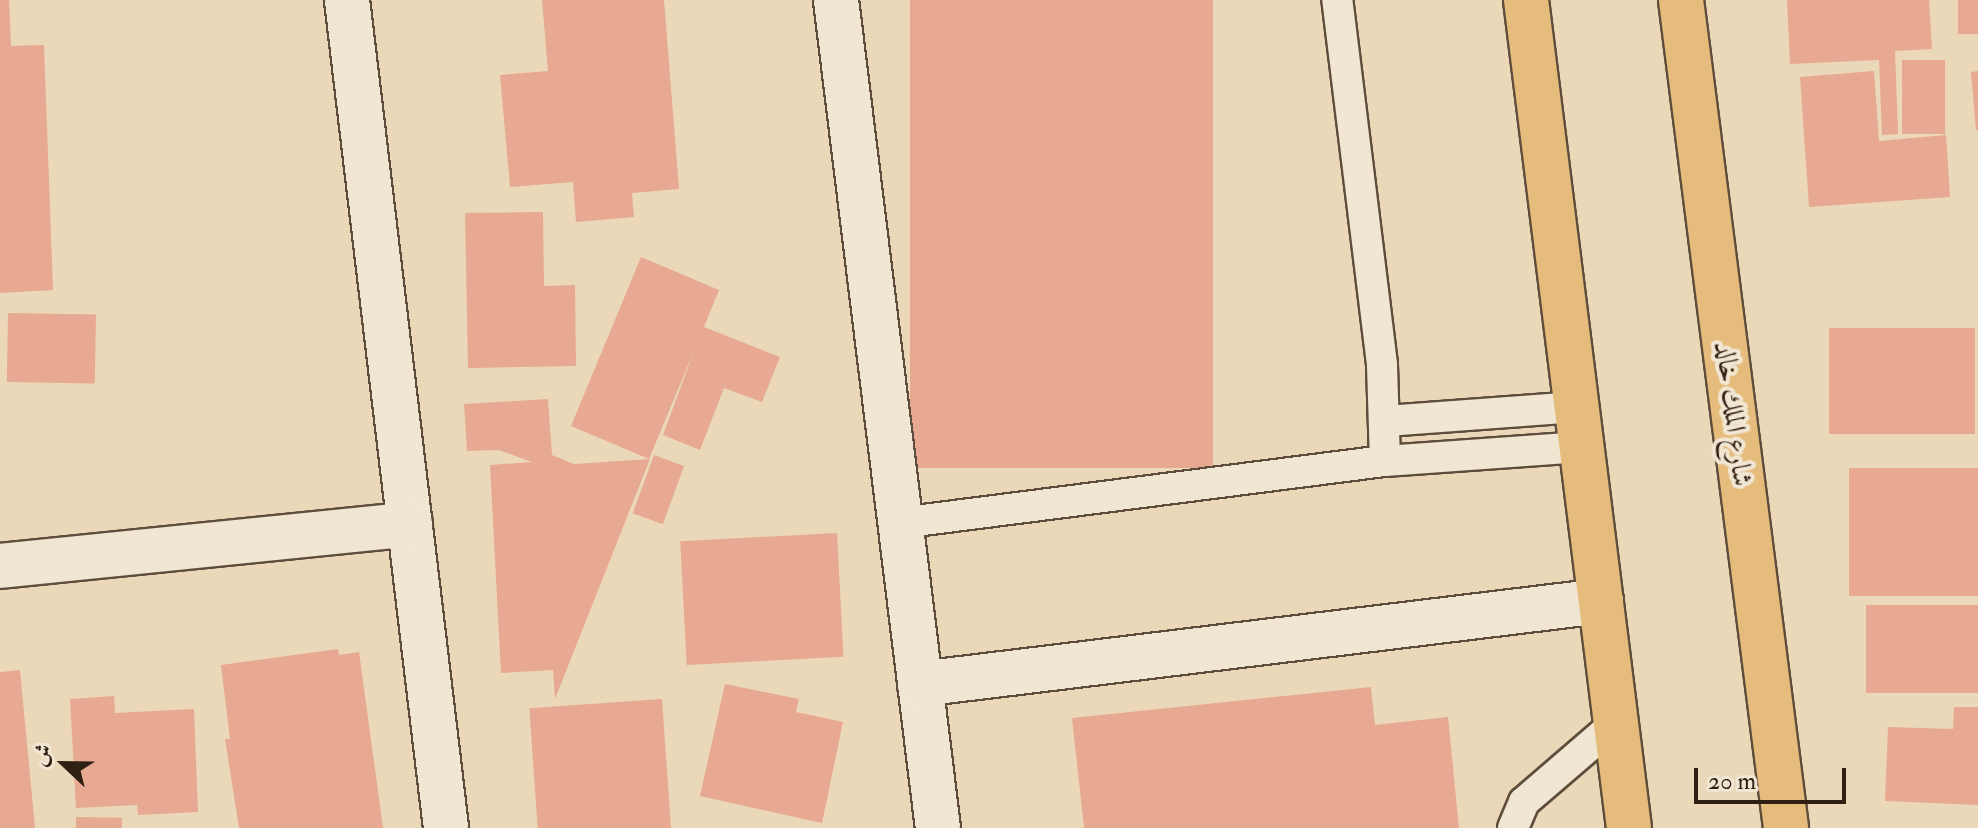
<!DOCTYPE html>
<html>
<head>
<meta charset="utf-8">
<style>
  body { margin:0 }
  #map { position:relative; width:1978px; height:828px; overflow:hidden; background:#ead8b9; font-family:"IM FELL Double Pica",Amiri,serif }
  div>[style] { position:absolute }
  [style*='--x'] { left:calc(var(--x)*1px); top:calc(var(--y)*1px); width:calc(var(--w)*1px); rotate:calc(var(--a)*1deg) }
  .building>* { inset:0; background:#e7a991; transform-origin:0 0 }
  .roads { filter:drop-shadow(2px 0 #5e4d3c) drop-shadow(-2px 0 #5e4d3c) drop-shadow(0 2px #5e4d3c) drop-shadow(0 -2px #5e4d3c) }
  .lane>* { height:30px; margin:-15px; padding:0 15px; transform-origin:15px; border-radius:15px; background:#f1e6d2 }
  .street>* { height:44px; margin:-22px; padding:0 22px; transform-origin:22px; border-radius:22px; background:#f1e6d2 }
  .primary>* { height:44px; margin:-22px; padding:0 22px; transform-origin:22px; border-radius:22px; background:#e5bc7c }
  span { translate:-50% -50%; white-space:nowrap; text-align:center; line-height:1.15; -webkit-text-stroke:8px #f1e6d2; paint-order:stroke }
  .street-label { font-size:28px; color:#301f13 }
  .north { position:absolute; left:24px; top:724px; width:80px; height:80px; -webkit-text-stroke:6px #f1e6d2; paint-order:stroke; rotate:292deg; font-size:22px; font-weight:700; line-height:32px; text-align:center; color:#301f13 }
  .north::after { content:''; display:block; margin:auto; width:28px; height:36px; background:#301f13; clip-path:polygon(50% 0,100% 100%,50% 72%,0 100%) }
  .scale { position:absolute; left:1694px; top:768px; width:152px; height:36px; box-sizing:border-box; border:4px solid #301f13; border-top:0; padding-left:10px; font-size:24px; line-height:28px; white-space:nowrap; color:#301f13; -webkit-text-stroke:6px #f1e6d2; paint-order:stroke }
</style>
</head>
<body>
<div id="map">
  <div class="building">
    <div style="clip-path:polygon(0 0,9px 0,11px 46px,44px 45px,53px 290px,0 293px)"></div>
    <div style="clip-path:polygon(542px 0,664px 0,679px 189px,632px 193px,634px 217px,576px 222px,573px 182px,510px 187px,500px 75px,548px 71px)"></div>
    <div style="left:910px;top:0;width:303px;height:468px"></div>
    <div style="clip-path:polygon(1787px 0,1929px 0,1932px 49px,1895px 51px,1898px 134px,1882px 135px,1879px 60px,1790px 64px)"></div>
    <div style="left:1958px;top:0;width:20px;height:34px"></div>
    <div style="left:1902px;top:60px;width:43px;height:74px"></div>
    <div style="clip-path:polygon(1874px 71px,1879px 141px,1946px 135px,1950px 197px,1809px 207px,1800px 77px)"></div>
    <div style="clip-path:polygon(1978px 71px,1978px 130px,1976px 130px,1971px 72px)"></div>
    <div style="clip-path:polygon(543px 212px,544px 286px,575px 285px,576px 366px,468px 368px,465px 213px)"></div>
    <div style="clip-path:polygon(641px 257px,719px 290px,704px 327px,780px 357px,762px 402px,724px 388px,700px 450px,663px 435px,694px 351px,649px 459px,571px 426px)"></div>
    <div style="left:8px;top:313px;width:88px;height:69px;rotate:1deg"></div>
    <div style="left:1829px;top:328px;width:146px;height:106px"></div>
    <div style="clip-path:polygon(548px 399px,552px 455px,574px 464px,650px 459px,555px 699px,553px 670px,501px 673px,490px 465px,532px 462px,499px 450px,467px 451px,464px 404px)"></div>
    <div style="left:654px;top:455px;width:32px;height:62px;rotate:20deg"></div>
    <div style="left:1978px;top:468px;width:128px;height:129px;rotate:90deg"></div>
    <div style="left:837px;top:533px;width:124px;height:157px;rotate:87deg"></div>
    <div style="left:1978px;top:605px;width:88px;height:112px;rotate:90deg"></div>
    <div style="clip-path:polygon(338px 649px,339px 655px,359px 652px,383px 828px,239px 828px,225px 739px,230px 739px,221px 665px)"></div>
    <div style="clip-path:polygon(20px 670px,35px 828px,0 828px,0 672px)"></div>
    <div style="clip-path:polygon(725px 684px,799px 699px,796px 712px,843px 722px,822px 823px,700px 796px)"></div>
    <div style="clip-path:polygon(1371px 687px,1375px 725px,1448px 717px,1459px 828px,1084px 828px,1072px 718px)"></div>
    <div style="clip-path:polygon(114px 696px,115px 713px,194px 709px,198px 812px,138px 815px,137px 805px,76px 808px,70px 699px)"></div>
    <div style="left:662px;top:699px;width:129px;height:133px;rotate:86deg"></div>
    <div style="clip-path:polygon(1954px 707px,1978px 707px,1978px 805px,1885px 801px,1888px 727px,1953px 729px)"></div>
    <div style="left:76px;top:817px;width:46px;height:11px;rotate:1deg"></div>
  </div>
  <div class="roads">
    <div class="lane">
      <div style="--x:1386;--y:421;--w:191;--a:-4.2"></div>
      <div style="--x:1385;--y:461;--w:197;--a:-4.1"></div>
      <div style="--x:900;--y:523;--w:489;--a:-7.3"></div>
      <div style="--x:1385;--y:461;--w:97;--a:-91.8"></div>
      <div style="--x:1382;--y:364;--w:367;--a:-97"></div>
      <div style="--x:1513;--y:828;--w:28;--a:-67"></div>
      <div style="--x:1524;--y:802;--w:121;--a:-40.7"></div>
    </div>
    <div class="street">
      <div style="--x:347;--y:0;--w:834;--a:83.18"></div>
      <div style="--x:836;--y:0;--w:834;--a:82.98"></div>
      <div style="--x:0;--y:566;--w:412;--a:-5.8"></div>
      <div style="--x:920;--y:684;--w:686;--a:-6.95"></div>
    </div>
    <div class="primary">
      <div style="--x:1526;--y:0;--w:834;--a:82.91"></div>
      <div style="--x:1681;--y:0;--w:835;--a:82.77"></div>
    </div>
  </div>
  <div class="street-label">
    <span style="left:1733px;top:414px;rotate:83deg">شارع الملك خالد</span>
  </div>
  <div class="north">ش</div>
  <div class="scale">20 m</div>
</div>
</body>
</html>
